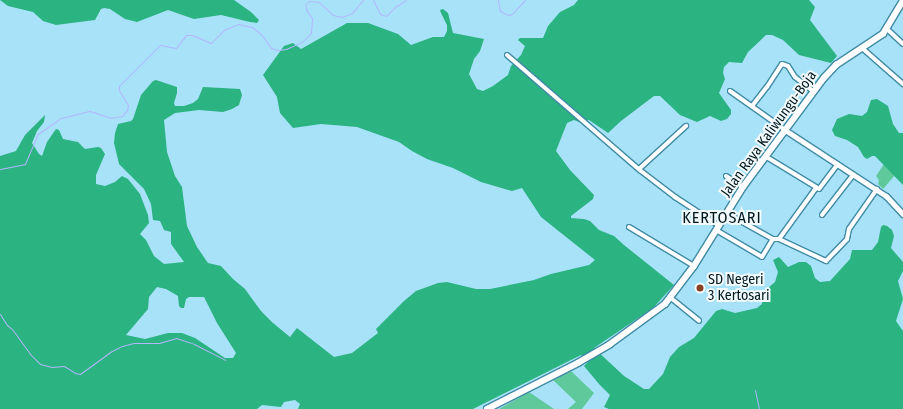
<!DOCTYPE html>
<html>
<head>
<meta charset="utf-8">
<style>
  body { margin:0 }
  #map { position:relative; width:903px; height:409px; overflow:hidden; background:#a7e2f8; font-family:"Fira Sans Condensed",sans-serif }
  div>[style] { position:absolute }
  [style*='--x'] { left:calc(var(--x)*1px); top:calc(var(--y)*1px); width:calc(var(--w)*1px); rotate:calc(var(--a)*1deg) }
  .green>* { inset:0; background:#5fc99b }
  .forest>* { inset:0; background:#2bb381 }
  .stream>* { height:1px; margin:-0.5px; padding:0 0.5px; transform-origin:0.5px; border-radius:0.5px; background:#b4b6fe }
  .roads { filter:drop-shadow(1px 0 #408ba5) drop-shadow(-1px 0 #408ba5) drop-shadow(0 1px #408ba5) drop-shadow(0 -1px #408ba5) }
  .minor>* { height:4px; margin:-2px; padding:0 2px; transform-origin:2px; border-radius:2px; background:#fff }
  .tertiary>* { height:5px; margin:-2.5px; padding:0 2.5px; transform-origin:2.5px; border-radius:2.5px; background:#fff }
  .secondary>* { height:5.5px; margin:-2.75px; padding:0 2.75px; transform-origin:2.75px; border-radius:2.75px; background:#fff }
  .dots>* { width:11px; height:11px; translate:-50% -50%; box-sizing:border-box; border:2px solid #f2fafc; border-radius:50% }
  span { translate:-50% -50%; white-space:nowrap; text-align:center; line-height:1.15; -webkit-text-stroke:4px #f2fafc; paint-order:stroke }
  .street-label { font-size:14px; color:#01171f }
  .poi-label { font-size:14px; color:#01171f }
  .left { translate:0 -50%; text-align:left }
  .quarter-label { font-size:16px; color:#01171f; letter-spacing:1px }
</style>
</head>
<body>
<div id="map">
  <div class="green">
    <div style="clip-path:polygon(884px 164px,895px 175px,883px 189px,878px 184px,879px 180px,876px 176px)"></div>
    <div style="clip-path:polygon(571px 371px,594px 393px,582px 409px,568px 409px,576px 402px,553px 380px)"></div>
    <div style="clip-path:polygon(529px 392px,554px 409px,499px 409px)"></div>
  </div>
  <div class="forest">
    <div style="clip-path:polygon(0 0,234px 0,251px 12px,259px 20px,257px 23px,250px 22px,221px 15px,194px 19px,168px 10px,137px 22px,125px 19px,110px 9px,104px 8px,101px 9px,95px 20px,56px 25px,43px 21px,33px 12px,8px 6px)"></div>
    <div style="clip-path:polygon(evenodd,578px 0,809px 0,815px 7px,810px 20px,837px 56px,831px 63px,799px 55px,783px 40px,772px 35px,766px 35px,748px 52px,742px 63px,729px 62px,724px 67px,723px 73px,725px 79px,719px 93px,731px 110px,731px 114px,727px 119px,721px 121px,710px 116px,697px 122px,680px 115px,660px 96px,654px 96px,621px 121px,608px 133px,589px 120px,579px 122px,574px 120px,567px 123px,556px 151px,570px 170px,594px 195px,593px 199px,571px 216px,571px 218px,584px 219px,590px 221px,599px 230px,614px 236px,624px 245px,674px 285px,653px 308px,594px 348px,624px 376px,644px 389px,649px 389px,663px 374px,670px 357px,679px 347px,694px 338px,716px 311px,722px 309px,735px 313px,757px 308px,762px 304px,762px 293px,775px 282px,778px 272px,773px 260px,779px 257px,788px 267px,799px 262px,806px 262px,811px 266px,815px 278px,820px 282px,830px 281px,850px 259px,852px 250px,872px 250px,878px 242px,881px 227px,883px 225px,887px 226px,892px 230px,894px 236px,891px 248px,903px 262px,903px 271px,898px 281px,903px 299px,896px 321px,903px 331px,903px 409px,609px 409px,604px 407px,610px 395px,599px 384px,584px 366px,588px 362px,581px 355px,473px 409px,298px 409px,300px 404px,295px 400px,284px 402px,281px 407px,262px 405px,257px 409px,0 409px,0 156px,16px 151px,25px 135px,45px 115px,44px 122px,37px 131px,32px 143px,39px 154px,42px 156px,47px 142px,56px 129px,59px 130px,63px 139px,78px 142px,85px 149px,98px 147px,101px 148px,105px 154px,96px 175px,96px 184px,105px 186px,115px 182px,122px 176px,128px 179px,140px 194px,148px 215px,149px 223px,140px 234px,146px 240px,154px 256px,164px 264px,184px 262px,171px 244px,171px 232px,164px 230px,160px 221px,153px 220px,151px 204px,144px 189px,119px 164px,114px 143px,115px 133px,118px 124px,131px 121px,133px 119px,141px 95px,153px 81px,156px 80px,177px 87px,177px 93px,174px 103px,175px 106px,184px 106px,193px 103px,198px 99px,203px 87px,240px 89px,242px 95px,239px 105px,232px 109px,223px 112px,199px 110px,175px 113px,164px 120px,167px 152px,175px 176px,182px 187px,187px 226px,197px 247px,208px 263px,221px 266px,233px 279px,245px 289px,261px 311px,273px 323px,290px 337px,297px 328px,334px 357px,352px 353px,378px 333px,376px 329px,404px 301px,416px 291px,438px 283px,447px 282px,476px 289px,490px 289px,534px 280px,551px 274px,589px 265px,595px 260px,541px 217px,522px 188px,512px 191px,481px 182px,453px 168px,427px 159px,412px 151px,399px 142px,357px 127px,321px 124px,293px 128px,280px 113px,277px 97px,263px 75px,284px 46px,293px 43px,301px 49px,347px 23px,368px 23px,398px 34px,411px 45px,433px 37px,444px 37px,447px 31px,447px 25px,441px 13px,440px 10px,443px 9px,448px 13px,453px 33px,484px 39px,480px 51px,474px 59px,469px 74px,477px 89px,483px 91px,493px 86px,508px 75px,511px 66px,521px 55px,525px 46px,518px 40px,520px 38px,543px 38px,548px 26px,560px 12px,574px 5px,578px 0,157px 287px,166px 289px,178px 296px,179px 306px,181px 308px,184px 308px,186px 299px,189px 297px,204px 297px,217px 323px,236px 353px,233px 358px,225px 358px,195px 338px,182px 333px,168px 333px,145px 339px,126px 335px,148px 309px,149px 297px,157px 287px)"></div>
    <div style="clip-path:polygon(877px 99px,888px 106px,893px 124px,899px 133px,903px 133px,903px 185px,875px 156px,872px 156px,867px 159px,864px 157px,858px 147px,847px 140px,835px 136px,832px 130px,837px 119px,849px 114px,862px 116px,867px 112px,871px 100px)"></div>
  </div>
  <div class="stream">
    <div style="--x:373;--y:0;--w:16;--a:63"></div>
    <div style="--x:380;--y:14;--w:6;--a:18"></div>
    <div style="--x:386;--y:16;--w:13;--a:-45"></div>
    <div style="--x:395;--y:7;--w:13;--a:-32"></div>
    <div style="--x:498;--y:0;--w:11;--a:80"></div>
    <div style="--x:500;--y:11;--w:9;--a:27"></div>
    <div style="--x:508;--y:15;--w:4;--a:-14"></div>
    <div style="--x:512;--y:14;--w:19;--a:-47"></div>
    <div style="--x:0;--y:169;--w:25;--a:-11"></div>
    <div style="--x:25;--y:164;--w:33;--a:-67"></div>
    <div style="--x:38;--y:134;--w:28;--a:-35"></div>
    <div style="--x:61;--y:118;--w:30;--a:-14"></div>
    <div style="--x:90;--y:111;--w:21;--a:19"></div>
    <div style="--x:110;--y:118;--w:12;--a:-9"></div>
    <div style="--x:122;--y:116;--w:8;--a:-50"></div>
    <div style="--x:127;--y:110;--w:5;--a:-79"></div>
    <div style="--x:128;--y:105;--w:17;--a:-121"></div>
    <div style="--x:119;--y:90;--w:4;--a:-90"></div>
    <div style="--x:119;--y:86;--w:58;--a:-45"></div>
    <div style="--x:160;--y:45;--w:16;--a:11"></div>
    <div style="--x:176;--y:48;--w:16;--a:-52"></div>
    <div style="--x:186;--y:35;--w:6;--a:0"></div>
    <div style="--x:192;--y:35;--w:21;--a:23"></div>
    <div style="--x:211;--y:43;--w:18;--a:-45"></div>
    <div style="--x:224;--y:30;--w:15;--a:-23"></div>
    <div style="--x:238;--y:24;--w:14;--a:12"></div>
    <div style="--x:252;--y:27;--w:11;--a:38"></div>
    <div style="--x:261;--y:34;--w:17;--a:54"></div>
    <div style="--x:271;--y:48;--w:7;--a:16"></div>
    <div style="--x:278;--y:50;--w:8;--a:-7"></div>
    <div style="--x:286;--y:49;--w:17;--a:-24"></div>
    <div style="--x:302;--y:42;--w:13;--a:-45"></div>
    <div style="--x:311;--y:33;--w:15;--a:-86"></div>
    <div style="--x:312;--y:18;--w:9;--a:-126"></div>
    <div style="--x:307;--y:11;--w:6;--a:-108"></div>
    <div style="--x:305;--y:5;--w:6;--a:-45"></div>
    <div style="--x:309;--y:1;--w:10;--a:6"></div>
    <div style="--x:319;--y:2;--w:19;--a:43"></div>
    <div style="--x:333;--y:15;--w:9;--a:13"></div>
    <div style="--x:342;--y:17;--w:11;--a:-22"></div>
    <div style="--x:352;--y:13;--w:17;--a:-50"></div>
    <div style="--x:0;--y:314;--w:13;--a:58"></div>
    <div style="--x:7;--y:325;--w:6;--a:39"></div>
    <div style="--x:12;--y:329;--w:31;--a:54"></div>
    <div style="--x:30;--y:354;--w:14;--a:45"></div>
    <div style="--x:40;--y:364;--w:11;--a:15"></div>
    <div style="--x:51;--y:367;--w:13;--a:-4"></div>
    <div style="--x:64;--y:366;--w:13;--a:32"></div>
    <div style="--x:75;--y:373;--w:5;--a:11"></div>
    <div style="--x:80;--y:374;--w:37;--a:-36"></div>
    <div style="--x:110;--y:352;--w:13;--a:-27"></div>
    <div style="--x:122;--y:346;--w:12;--a:-14"></div>
    <div style="--x:134;--y:343;--w:25;--a:0"></div>
    <div style="--x:159;--y:343;--w:18;--a:-16"></div>
    <div style="--x:176;--y:338;--w:19;--a:18"></div>
    <div style="--x:194;--y:344;--w:35;--a:27"></div>
    <div style="--x:755;--y:390;--w:19;--a:78"></div>
  </div>
  <div class="roads">
    <div class="minor">
      <div style="--x:887;--y:29;--w:22;--a:43"></div>
      <div style="--x:862;--y:48;--w:55;--a:41.3"></div>
      <div style="--x:507;--y:55;--w:177;--a:40.9"></div>
      <div style="--x:641;--y:171;--w:43;--a:37.4"></div>
      <div style="--x:675;--y:197;--w:51;--a:33.1"></div>
      <div style="--x:730;--y:91;--w:67;--a:35.3"></div>
      <div style="--x:752;--y:106;--w:24;--a:-52"></div>
      <div style="--x:767;--y:87;--w:27;--a:-57"></div>
      <div style="--x:782;--y:64;--w:6;--a:18"></div>
      <div style="--x:788;--y:66;--w:13;--a:58"></div>
      <div style="--x:795;--y:77;--w:23;--a:38"></div>
      <div style="--x:765;--y:156;--w:63;--a:31.4"></div>
      <div style="--x:819;--y:189;--w:31;--a:-53"></div>
      <div style="--x:639;--y:169;--w:64;--a:-42.5"></div>
      <div style="--x:726;--y:176;--w:20;--a:33"></div>
      <div style="--x:726;--y:213;--w:54;--a:29"></div>
      <div style="--x:773;--y:239;--w:6;--a:0"></div>
      <div style="--x:779;--y:239;--w:52;--a:25.1"></div>
      <div style="--x:826;--y:261;--w:30;--a:-46"></div>
      <div style="--x:847;--y:239;--w:10;--a:-79"></div>
      <div style="--x:849;--y:229;--w:49;--a:-55"></div>
      <div style="--x:822;--y:215;--w:51;--a:-52.2"></div>
      <div style="--x:629;--y:227;--w:76;--a:31"></div>
      <div style="--x:716;--y:230;--w:53;--a:30.4"></div>
      <div style="--x:762;--y:257;--w:21;--a:-59"></div>
      <div style="--x:779;--y:239;--w:63;--a:-54"></div>
      <div style="--x:671;--y:298;--w:36;--a:39"></div>
    </div>
    <div class="tertiary">
      <div style="--x:785;--y:130;--w:121;--a:33.2"></div>
      <div style="--x:886;--y:196;--w:25;--a:47"></div>
    </div>
    <div class="secondary">
      <div style="--x:487;--y:409;--w:102;--a:-26.8"></div>
      <div style="--x:578;--y:363;--w:36;--a:-30"></div>
      <div style="--x:609;--y:345;--w:69;--a:-36.2"></div>
      <div style="--x:665;--y:304;--w:48;--a:-52.7"></div>
      <div style="--x:694;--y:266;--w:93;--a:-58.2"></div>
      <div style="--x:743;--y:187;--w:136;--a:-53.4"></div>
      <div style="--x:824;--y:78;--w:18;--a:-47"></div>
      <div style="--x:836;--y:65;--w:56;--a:-33.4"></div>
      <div style="--x:883;--y:34;--w:39;--a:-59"></div>
    </div>
  </div>
  <div class="dots">
    <div style="left:700px;top:288px;background:#884020"></div>
  </div>
  <div class="street-label">
    <span style="left:769px;top:134px;rotate:-54deg">Jalan Raya Kaliwungu-Boja</span>
  </div>
  <div class="poi-label">
    <span class="left" style="left:708px;top:288px">SD Negeri<br>3 Kertosari</span>
  </div>
  <div class="quarter-label">
    <span style="left:722px;top:218px">KERTOSARI</span>
  </div>
</div>
</body>
</html>
